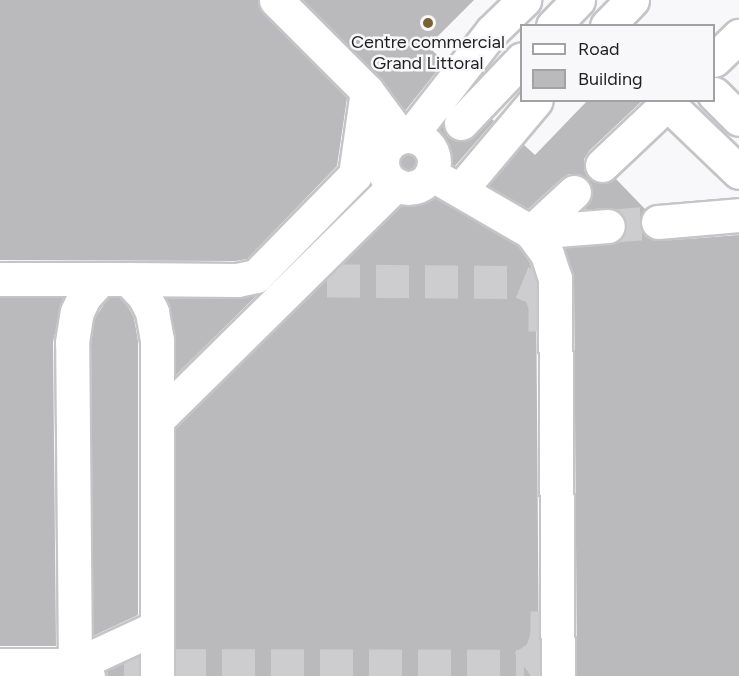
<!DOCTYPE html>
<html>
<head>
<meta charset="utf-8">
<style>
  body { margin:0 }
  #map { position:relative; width:739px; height:676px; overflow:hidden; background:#f8f7fa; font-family:Figtree,sans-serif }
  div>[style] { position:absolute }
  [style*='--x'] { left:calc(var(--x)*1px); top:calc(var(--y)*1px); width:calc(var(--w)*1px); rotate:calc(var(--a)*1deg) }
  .building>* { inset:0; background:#bab9bc }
  .minor-tunnel>* { height:33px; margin-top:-16.5px; transform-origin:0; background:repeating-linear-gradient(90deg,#cdccce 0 33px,transparent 0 49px) }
  .roads { filter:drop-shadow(2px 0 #c5c5c8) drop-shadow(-2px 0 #c5c5c8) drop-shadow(0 2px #c5c5c8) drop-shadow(0 -2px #c5c5c8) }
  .minor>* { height:33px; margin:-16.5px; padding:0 16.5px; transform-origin:16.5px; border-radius:16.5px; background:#fff }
  .minor>.ring { margin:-16.5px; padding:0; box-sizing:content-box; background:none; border:33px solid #fff; border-radius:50% }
  .dots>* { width:16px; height:16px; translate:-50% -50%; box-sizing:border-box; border:3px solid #f8f7fa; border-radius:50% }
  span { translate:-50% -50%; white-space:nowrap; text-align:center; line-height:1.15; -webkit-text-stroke:5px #f8f7fa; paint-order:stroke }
  .poi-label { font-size:18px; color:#201f20 }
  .legend { position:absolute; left:520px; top:24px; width:195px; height:78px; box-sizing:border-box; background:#f8f7fa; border:2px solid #a2a1a3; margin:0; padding:8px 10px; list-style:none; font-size:18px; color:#201f20 }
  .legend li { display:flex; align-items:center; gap:12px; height:30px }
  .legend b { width:30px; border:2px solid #a2a1a3 }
</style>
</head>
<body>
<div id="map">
  <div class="building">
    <div style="clip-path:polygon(0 0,258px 0,263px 13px,347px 98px,337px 166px,247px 259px,235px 261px,0 260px)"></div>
    <div style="clip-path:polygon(303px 0,474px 0,428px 46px,444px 62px,405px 111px,380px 78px)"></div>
    <div style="clip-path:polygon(588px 100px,643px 100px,589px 151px,584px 159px,584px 169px,588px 177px,596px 183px,607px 183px,615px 178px,645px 209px,639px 223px,643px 233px,651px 239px,660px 241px,739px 235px,739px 676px,577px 676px,574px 278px,565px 248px,618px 242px,625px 235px,627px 224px,623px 215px,616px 209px,583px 209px,592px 198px,592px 188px,587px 179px,579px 174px,569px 174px,562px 178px,528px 209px,488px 186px,523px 144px,535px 155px)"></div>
    <div style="clip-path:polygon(491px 118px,494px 121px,455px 166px,430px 155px,421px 158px,415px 164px,413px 177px,402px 166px,392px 166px,372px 182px,379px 139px,394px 154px,416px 154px,425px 148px,443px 124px,449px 137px,456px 141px,466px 141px)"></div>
    <div style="clip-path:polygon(414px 182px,422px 190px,518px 246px,530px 263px,536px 281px,539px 676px,176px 676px,176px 428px,409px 197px)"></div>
    <div style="clip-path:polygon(257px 295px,176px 375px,175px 336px,166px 298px,237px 299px)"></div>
    <div style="clip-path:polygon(0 298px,63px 298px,53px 342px,56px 646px,0 646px)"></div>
    <div style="clip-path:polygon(108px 298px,120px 298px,128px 307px,134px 318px,138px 341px,138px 615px,93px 636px,91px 343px,95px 318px)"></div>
    <div style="clip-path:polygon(138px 656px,138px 676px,106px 676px,106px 671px)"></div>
  </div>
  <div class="minor-tunnel">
    <div style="--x:608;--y:226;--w:50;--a:-4.6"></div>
    <div style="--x:278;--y:280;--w:244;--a:0.5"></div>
    <div style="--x:522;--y:282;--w:18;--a:22"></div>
    <div style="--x:539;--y:289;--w:17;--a:69"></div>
    <div style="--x:545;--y:305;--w:26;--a:90"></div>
    <div style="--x:75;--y:665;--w:449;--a:0.1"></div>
    <div style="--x:524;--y:666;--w:21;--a:-35"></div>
    <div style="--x:541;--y:654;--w:20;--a:-72"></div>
    <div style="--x:547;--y:635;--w:24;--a:-90"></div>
  </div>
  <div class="roads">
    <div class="minor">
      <div style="--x:276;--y:0;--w:129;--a:45"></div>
      <div style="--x:367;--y:91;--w:57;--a:53.5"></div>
      <div style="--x:553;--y:26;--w:36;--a:-46"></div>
      <div style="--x:607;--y:26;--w:36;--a:-46"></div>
      <div style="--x:714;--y:60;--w:35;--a:-44"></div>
      <div style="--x:714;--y:94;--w:35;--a:45"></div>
      <div style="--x:668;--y:104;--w:98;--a:43.8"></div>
      <div style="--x:461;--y:123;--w:88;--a:-46.4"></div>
      <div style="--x:410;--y:136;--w:133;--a:-52"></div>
      <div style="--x:492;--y:31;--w:45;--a:-44.1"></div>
      <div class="ring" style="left:382px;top:136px;width:19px;height:19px"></div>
      <div style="--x:602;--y:165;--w:95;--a:-43.3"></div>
      <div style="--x:431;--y:174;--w:116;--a:30.1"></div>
      <div style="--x:531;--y:232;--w:27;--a:54"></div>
      <div style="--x:547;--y:254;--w:25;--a:72"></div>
      <div style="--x:555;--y:278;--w:398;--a:89.6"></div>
      <div style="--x:461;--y:189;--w:116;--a:-49.9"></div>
      <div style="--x:574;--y:192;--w:59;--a:137.1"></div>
      <div style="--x:531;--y:232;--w:77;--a:-4.5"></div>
      <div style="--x:658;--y:222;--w:81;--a:-4.9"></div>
      <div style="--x:0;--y:279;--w:100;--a:0"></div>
      <div style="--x:128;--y:279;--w:109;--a:0.5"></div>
      <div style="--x:237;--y:280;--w:19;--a:-12"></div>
      <div style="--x:256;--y:276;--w:141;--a:-45.6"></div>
      <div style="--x:355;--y:175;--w:85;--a:-81.9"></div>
      <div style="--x:158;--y:419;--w:334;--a:-44.6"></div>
      <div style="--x:0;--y:665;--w:75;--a:0"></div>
      <div style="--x:75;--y:665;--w:90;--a:-24.9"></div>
      <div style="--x:88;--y:676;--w:17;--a:-140"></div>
      <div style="--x:75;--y:665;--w:323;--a:-90.5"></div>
      <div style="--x:72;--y:342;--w:30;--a:-81"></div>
      <div style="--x:77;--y:312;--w:17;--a:-65"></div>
      <div style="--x:84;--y:297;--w:24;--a:-48"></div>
      <div style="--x:100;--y:279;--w:28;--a:0"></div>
      <div style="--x:128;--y:279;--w:23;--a:47"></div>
      <div style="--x:144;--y:296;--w:18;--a:63"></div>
      <div style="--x:152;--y:312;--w:27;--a:80"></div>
      <div style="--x:157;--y:339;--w:337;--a:90"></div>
    </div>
  </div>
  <div class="dots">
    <div style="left:428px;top:23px;background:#786232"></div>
  </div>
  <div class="poi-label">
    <span style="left:428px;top:53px">Centre commercial<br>Grand Littoral</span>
  </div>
  <ul class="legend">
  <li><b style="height:8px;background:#fff"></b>Road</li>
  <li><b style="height:16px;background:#bab9bc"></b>Building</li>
  </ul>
</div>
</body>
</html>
